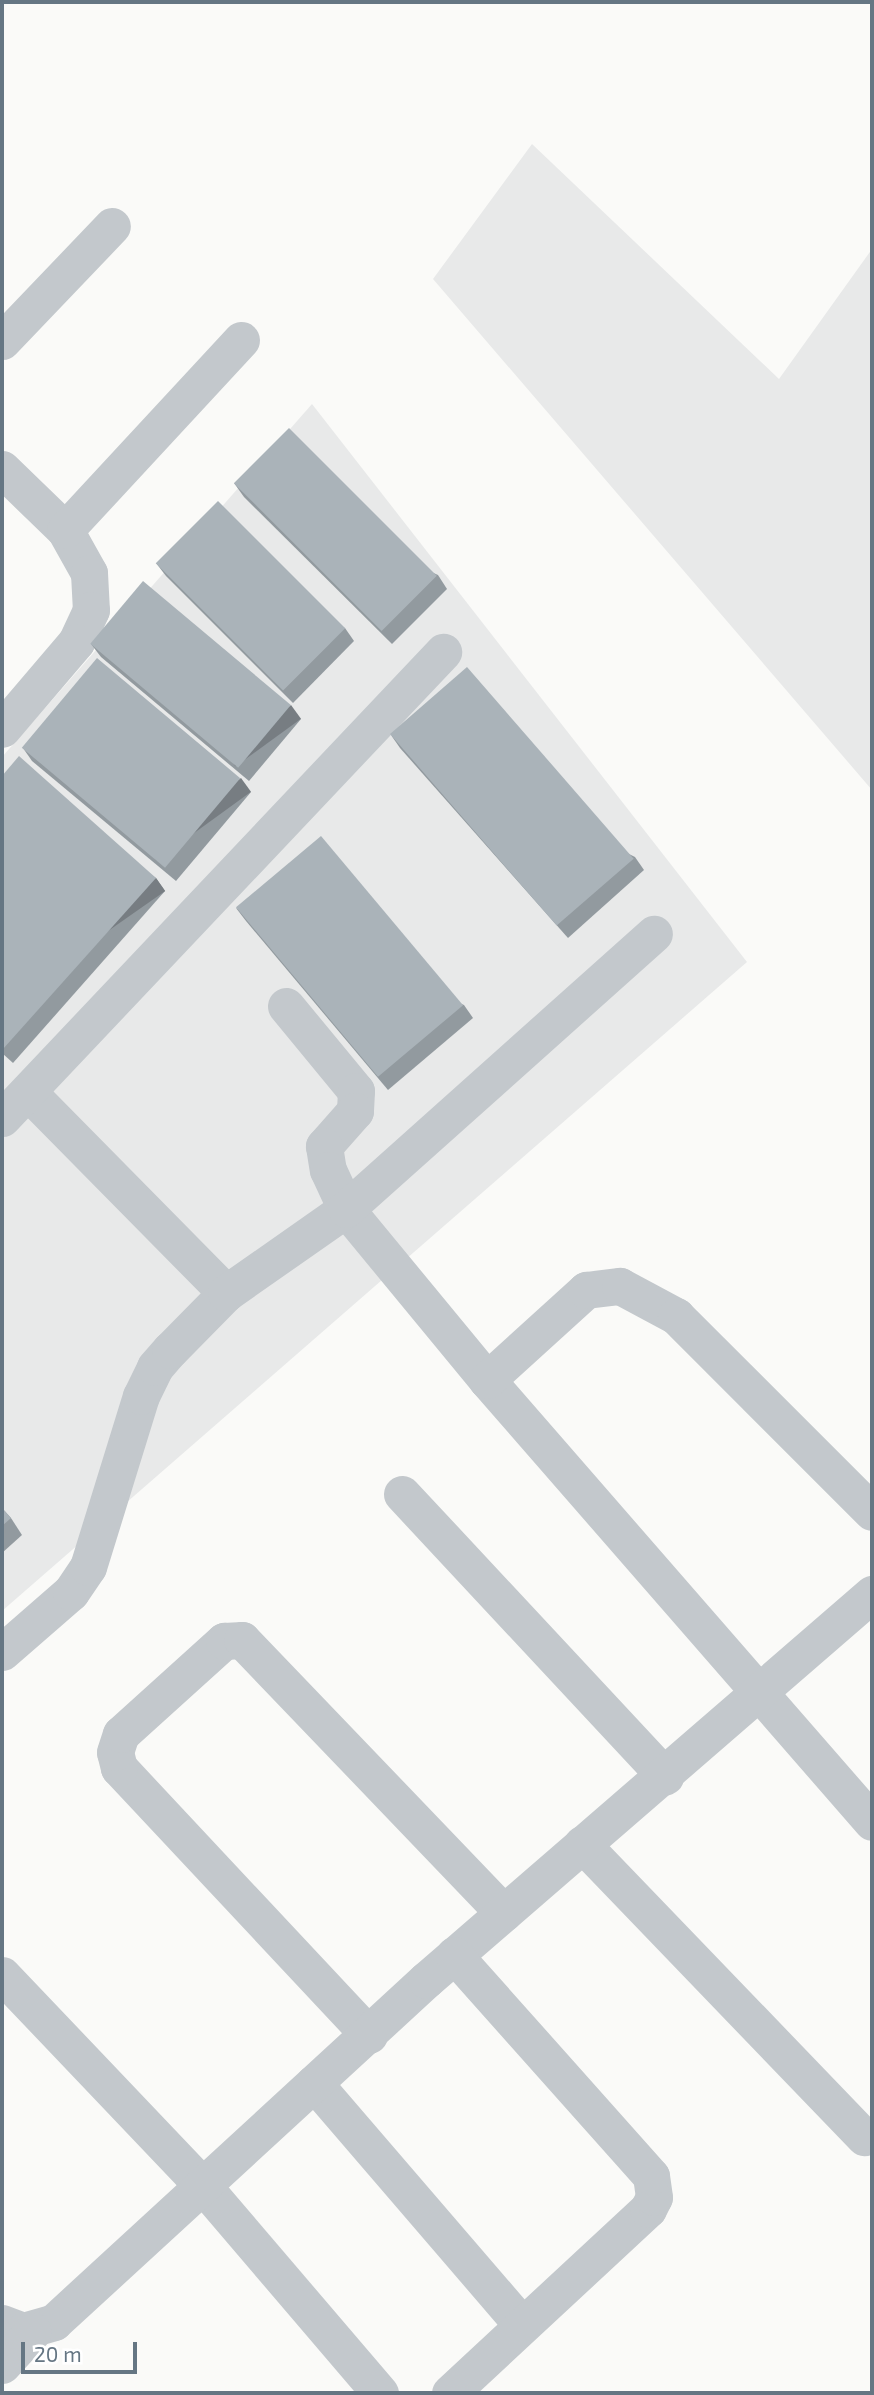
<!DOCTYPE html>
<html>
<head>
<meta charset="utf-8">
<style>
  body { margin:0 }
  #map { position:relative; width:874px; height:2395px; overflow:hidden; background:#fafaf8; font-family:"Exo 2",sans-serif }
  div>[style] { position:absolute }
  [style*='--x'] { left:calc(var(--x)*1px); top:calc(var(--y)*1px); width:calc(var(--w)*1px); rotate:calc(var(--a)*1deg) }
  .built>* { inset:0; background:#e8e9e9 }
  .minor>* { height:37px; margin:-18.5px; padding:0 18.5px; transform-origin:18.5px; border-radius:18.5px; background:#c3c8cc }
  .wall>* { inset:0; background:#929a9f }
  .shaded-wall>* { inset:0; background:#777d82; transform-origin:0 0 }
  .building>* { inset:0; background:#aab3b9; transform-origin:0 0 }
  span { translate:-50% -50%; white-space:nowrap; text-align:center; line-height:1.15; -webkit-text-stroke:7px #fff; paint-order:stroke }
  .frame { position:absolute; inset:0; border:4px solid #657683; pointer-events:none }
  .scale { position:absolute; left:21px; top:2342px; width:116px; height:32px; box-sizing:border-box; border:4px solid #657683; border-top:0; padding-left:9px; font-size:21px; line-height:24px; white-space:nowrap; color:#657683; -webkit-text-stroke:5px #fff; paint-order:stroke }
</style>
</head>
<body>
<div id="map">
  <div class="built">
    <div style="clip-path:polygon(532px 144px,779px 379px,872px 249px,872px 790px,433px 279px)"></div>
    <div style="clip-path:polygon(312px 404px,747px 962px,2px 1611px,2px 757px)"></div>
  </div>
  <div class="minor">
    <div style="--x:2;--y:341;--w:159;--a:-46.3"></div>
    <div style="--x:2;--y:469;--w:88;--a:44.1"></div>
    <div style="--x:65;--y:530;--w:49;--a:60.8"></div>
    <div style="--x:89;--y:573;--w:37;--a:87"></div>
    <div style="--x:91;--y:610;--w:35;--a:115"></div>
    <div style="--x:76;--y:642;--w:114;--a:130.4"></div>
    <div style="--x:65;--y:530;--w:259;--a:-47.2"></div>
    <div style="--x:286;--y:1006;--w:110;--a:50.5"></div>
    <div style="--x:356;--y:1091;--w:20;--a:93"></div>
    <div style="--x:355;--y:1111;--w:47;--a:131.5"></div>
    <div style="--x:324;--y:1146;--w:24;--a:81"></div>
    <div style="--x:328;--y:1170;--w:43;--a:65.2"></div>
    <div style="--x:346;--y:1209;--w:222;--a:50.5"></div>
    <div style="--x:487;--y:1380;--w:586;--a:48.94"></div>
    <div style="--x:29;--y:1093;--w:281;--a:45.4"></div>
    <div style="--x:2;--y:1118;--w:642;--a:-46.58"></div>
    <div style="--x:487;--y:1380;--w:134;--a:-42.3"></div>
    <div style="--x:586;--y:1290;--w:34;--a:-7"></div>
    <div style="--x:620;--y:1286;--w:64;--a:28.2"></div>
    <div style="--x:676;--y:1316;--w:277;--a:45"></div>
    <div style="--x:402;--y:1494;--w:386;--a:47"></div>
    <div style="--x:2;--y:1652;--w:91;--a:-41"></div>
    <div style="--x:71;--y:1592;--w:30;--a:-56"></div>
    <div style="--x:88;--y:1567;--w:179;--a:-72.8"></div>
    <div style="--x:141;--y:1396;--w:32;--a:-64"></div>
    <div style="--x:155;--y:1367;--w:23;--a:-49"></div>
    <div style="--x:170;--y:1350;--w:80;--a:-45.5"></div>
    <div style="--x:226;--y:1293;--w:146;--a:-35"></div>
    <div style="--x:346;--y:1209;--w:413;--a:-41.8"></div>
    <div style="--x:582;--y:1844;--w:407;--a:46.1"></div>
    <div style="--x:2;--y:1975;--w:293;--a:46.4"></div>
    <div style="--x:204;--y:2187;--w:271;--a:49.5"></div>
    <div style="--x:369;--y:2035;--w:366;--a:-133.1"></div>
    <div style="--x:119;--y:1768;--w:16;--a:-104"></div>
    <div style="--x:115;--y:1752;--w:19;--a:-72"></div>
    <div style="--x:121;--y:1734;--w:139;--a:-42.1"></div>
    <div style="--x:224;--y:1641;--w:18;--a:-3"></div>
    <div style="--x:242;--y:1640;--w:378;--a:46.2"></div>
    <div style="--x:314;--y:2083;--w:318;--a:49.3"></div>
    <div style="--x:2;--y:2323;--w:22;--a:21"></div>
    <div style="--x:23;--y:2331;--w:32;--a:-16"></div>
    <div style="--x:54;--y:2322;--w:505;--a:-42.59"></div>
    <div style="--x:426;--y:1980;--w:590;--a:-40.88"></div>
    <div style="--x:2;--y:2365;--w:46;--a:-47.6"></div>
    <div style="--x:450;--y:2393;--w:270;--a:-42.9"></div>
    <div style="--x:648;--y:2209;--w:13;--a:-63"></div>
    <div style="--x:654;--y:2197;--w:21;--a:-98"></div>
    <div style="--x:651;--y:2176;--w:296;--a:-131.7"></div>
  </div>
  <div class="wall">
    <div style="clip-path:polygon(234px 483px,438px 575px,447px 589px,392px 644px,244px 497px)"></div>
    <div style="clip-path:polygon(156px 563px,345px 628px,354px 641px,293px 703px,166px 576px)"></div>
    <div style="clip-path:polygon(91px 644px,301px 719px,249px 781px,101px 657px)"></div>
    <div style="clip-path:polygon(391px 735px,635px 857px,644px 870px,568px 938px,400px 748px)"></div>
    <div style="clip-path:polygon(23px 748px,251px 792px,176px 881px,32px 761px)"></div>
    <div style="clip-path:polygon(2px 776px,156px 878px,165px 891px,13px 1063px,2px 1053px)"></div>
    <div style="clip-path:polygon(236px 908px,464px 1005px,473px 1018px,388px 1090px,246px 921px)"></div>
    <div style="clip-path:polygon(2px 1508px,11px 1518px,22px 1535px,2px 1553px)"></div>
  </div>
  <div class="shaded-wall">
    <div style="left:291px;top:705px;width:17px;height:81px;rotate:54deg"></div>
    <div style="left:241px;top:778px;width:17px;height:117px;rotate:54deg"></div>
    <div style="left:156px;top:878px;width:16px;height:229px;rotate:55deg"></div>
  </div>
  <div class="building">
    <div style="left:289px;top:428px;width:209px;height:78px;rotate:45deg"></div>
    <div style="left:218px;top:501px;width:180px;height:88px;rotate:45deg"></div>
    <div style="left:143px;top:581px;width:193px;height:82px;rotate:40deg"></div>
    <div style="left:97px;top:658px;width:187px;height:117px;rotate:40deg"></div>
    <div style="left:467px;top:667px;width:254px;height:102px;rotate:49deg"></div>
    <div style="clip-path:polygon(19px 756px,156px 878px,3px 1049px,2px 1048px,2px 776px)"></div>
    <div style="left:321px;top:836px;width:221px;height:111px;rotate:50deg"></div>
    <div style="clip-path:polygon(2px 1508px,11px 1518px,2px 1526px)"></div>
  </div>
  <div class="frame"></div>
  <div class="scale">20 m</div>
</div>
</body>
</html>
